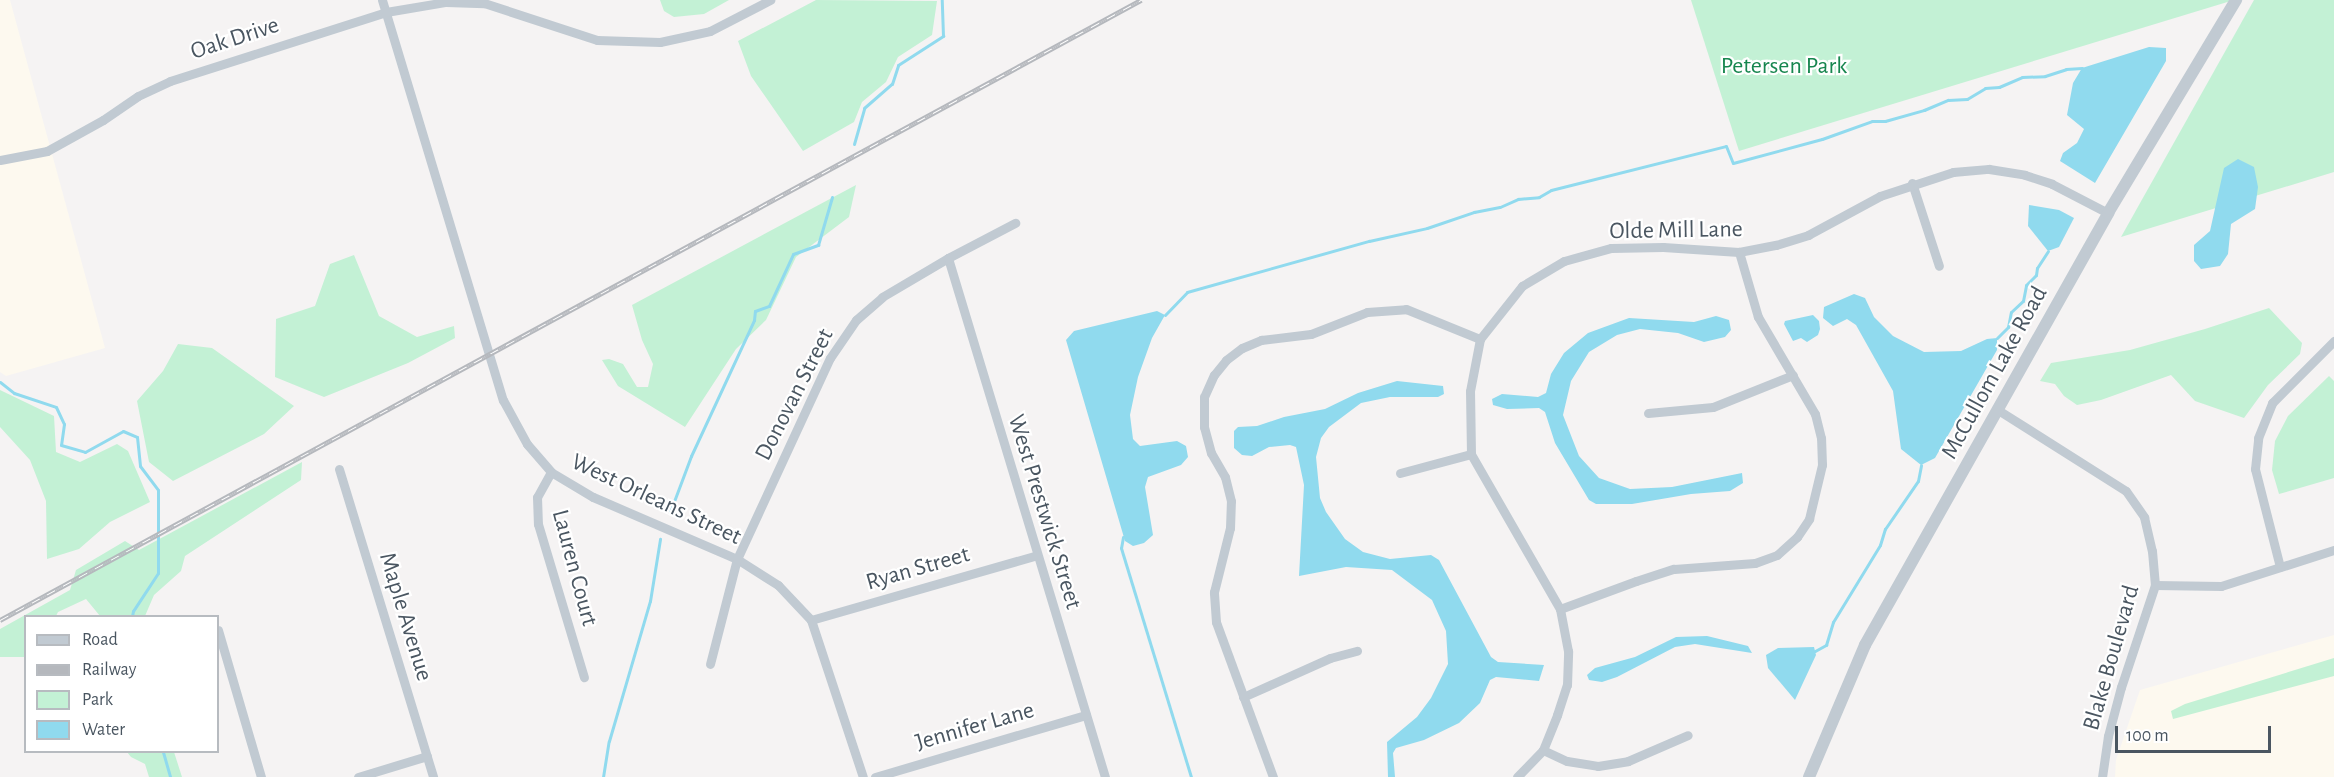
<!DOCTYPE html>
<html>
<head>
<meta charset="utf-8">
<style>
  body { margin:0 }
  #map { position:relative; width:2334px; height:777px; overflow:hidden; background:#f5f3f3; font-family:"Alegreya Sans",sans-serif }
  div>[style] { position:absolute }
  [style*='--x'] { left:calc(var(--x)*1px); top:calc(var(--y)*1px); width:calc(var(--w)*1px); rotate:calc(var(--a)*1deg) }
  .commercial>* { inset:0; background:#fdf9ef }
  .green>* { inset:0; background:#c3f1d5 }
  .water>* { inset:0; background:#90daee }
  .stream>* { height:3px; margin:-1.5px; padding:0 1.5px; transform-origin:1.5px; border-radius:1.5px; background:#90daee }
  .minor>* { height:9px; margin:-4.5px; padding:0 4.5px; transform-origin:4.5px; border-radius:4.5px; background:#c1cad2 }
  .tertiary>* { height:12px; margin:-6px; padding:0 6px; transform-origin:6px; border-radius:6px; background:#c1cad2 }
  .rail>* { height:5px; margin-top:-2.5px; transform-origin:0; background:repeating-linear-gradient(90deg,#fff 0 9px,#b5b8bd 0 18px); box-sizing:border-box; border-block:2px solid #b5b8bd }
  span { translate:-50% -50%; white-space:nowrap; text-align:center; line-height:1.15; -webkit-text-stroke:4.5px #fff; paint-order:stroke }
  .street-label { font-size:24px; color:#4a5661 }
  .park-label { font-size:24px; color:#17864f }
  .legend { position:absolute; left:24px; top:615px; width:195px; height:138px; box-sizing:border-box; background:#fff; border:2px solid #b7bbc0; margin:0; padding:8px 10px; list-style:none; font-size:18px; color:#4a5661 }
  .legend li { display:flex; align-items:center; gap:12px; height:30px }
  .legend b { width:30px; border:2px solid #b7bbc0 }
  .scale { position:absolute; left:2115px; top:726px; width:156px; height:27px; box-sizing:border-box; border:3px solid #4a5661; border-top:0; padding-left:8px; font-size:18px; line-height:21px; white-space:nowrap; color:#4a5661; -webkit-text-stroke:4px #fff; paint-order:stroke }
</style>
</head>
<body>
<div id="map">
  <div class="commercial">
    <div style="clip-path:polygon(0 0,10px 0,105px 348px,6px 376px,0 372px)"></div>
    <div style="clip-path:polygon(2334px 635px,2334px 777px,2115px 777px,2116px 760px,2140px 690px)"></div>
  </div>
  <div class="green">
    <div style="clip-path:polygon(660px 0,729px 0,704px 14px,674px 17px,664px 11px)"></div>
    <div style="clip-path:polygon(816px 0,937px 1px,932px 35px,898px 57px,886px 82px,862px 102px,854px 122px,803px 151px,751px 76px,738px 41px)"></div>
    <div style="clip-path:polygon(1691px 0,2234px 0,1739px 151px)"></div>
    <div style="clip-path:polygon(2254px 0,2334px 0,2334px 172px,2121px 237px)"></div>
    <div style="clip-path:polygon(856px 185px,849px 217px,796px 257px,766px 320px,736px 349px,685px 427px,618px 386px,602px 360px,609px 359px,623px 364px,637px 387px,648px 387px,653px 364px,642px 340px,632px 305px)"></div>
    <div style="clip-path:polygon(354px 255px,379px 316px,417px 337px,454px 326px,455px 338px,408px 363px,324px 397px,275px 377px,276px 319px,315px 306px,330px 264px)"></div>
    <div style="clip-path:polygon(2269px 308px,2302px 343px,2300px 354px,2268px 385px,2244px 418px,2195px 401px,2171px 375px,2101px 400px,2077px 405px,2064px 396px,2055px 384px,2040px 381px,2051px 363px,2130px 350px,2205px 329px)"></div>
    <div style="clip-path:polygon(178px 344px,212px 348px,294px 406px,264px 434px,173px 481px,149px 462px,137px 401px,163px 371px)"></div>
    <div style="clip-path:polygon(2329px 376px,2334px 381px,2334px 478px,2279px 494px,2272px 470px,2275px 441px,2288px 416px)"></div>
    <div style="clip-path:polygon(0 390px,54px 416px,56px 452px,80px 462px,117px 444px,128px 451px,150px 502px,110px 522px,79px 549px,47px 559px,46px 501px,30px 460px,0 427px)"></div>
    <div style="clip-path:polygon(302px 462px,301px 480px,185px 556px,181px 571px,154px 595px,145px 616px,100px 616px,86px 599px,58px 612px,56px 616px,26px 616px,25px 657px,0 657px,0 629px,70px 590px,76px 570px,125px 541px,139px 550px)"></div>
    <div style="clip-path:polygon(2334px 658px,2334px 676px,2173px 719px,2171px 711px,2185px 704px)"></div>
    <div style="clip-path:polygon(127px 752px,174px 752px,182px 777px,149px 777px,145px 764px,131px 757px)"></div>
  </div>
  <div class="water">
    <div style="clip-path:polygon(2149px 47px,2166px 48px,2166px 61px,2095px 183px,2060px 161px,2063px 153px,2077px 143px,2084px 129px,2067px 115px,2073px 83px,2082px 68px)"></div>
    <div style="clip-path:polygon(2238px 159px,2254px 167px,2258px 187px,2255px 209px,2231px 224px,2228px 254px,2220px 266px,2201px 269px,2194px 261px,2194px 245px,2210px 231px,2224px 168px)"></div>
    <div style="clip-path:polygon(2029px 205px,2059px 210px,2074px 218px,2059px 247px,2048px 251px,2028px 226px)"></div>
    <div style="clip-path:polygon(1854px 294px,1865px 298px,1874px 317px,1893px 336px,1924px 352px,1961px 351px,1987px 339px,1997px 338px,1997px 350px,1935px 458px,1921px 465px,1901px 449px,1893px 391px,1856px 325px,1847px 319px,1833px 326px,1823px 318px,1824px 307px)"></div>
    <div style="clip-path:polygon(1157px 311px,1165px 315px,1152px 338px,1138px 377px,1130px 415px,1133px 439px,1140px 446px,1177px 441px,1186px 446px,1188px 457px,1181px 465px,1148px 477px,1145px 487px,1153px 535px,1144px 543px,1133px 546px,1125px 541px,1066px 340px,1074px 331px)"></div>
    <div style="clip-path:polygon(1813px 315px,1819px 321px,1820px 329px,1818px 335px,1807px 342px,1801px 338px,1793px 341px,1784px 324px,1785px 321px)"></div>
    <div style="clip-path:polygon(1716px 316px,1729px 320px,1731px 330px,1725px 337px,1704px 342px,1678px 333px,1640px 329px,1617px 335px,1589px 352px,1571px 381px,1563px 415px,1579px 456px,1599px 478px,1630px 489px,1672px 487px,1742px 473px,1743px 483px,1730px 491px,1691px 494px,1632px 504px,1596px 504px,1589px 500px,1555px 443px,1545px 412px,1539px 408px,1507px 409px,1493px 405px,1492px 399px,1502px 394px,1538px 397px,1546px 393px,1551px 374px,1564px 353px,1588px 333px,1629px 318px,1694px 322px)"></div>
    <div style="clip-path:polygon(1397px 381px,1443px 386px,1444px 394px,1438px 397px,1390px 397px,1361px 403px,1329px 427px,1321px 438px,1316px 457px,1320px 498px,1326px 512px,1345px 539px,1363px 552px,1390px 559px,1431px 555px,1439px 560px,1491px 657px,1498px 662px,1544px 665px,1539px 681px,1496px 677px,1490px 680px,1480px 703px,1459px 723px,1424px 740px,1396px 748px,1393px 753px,1395px 777px,1388px 777px,1387px 742px,1417px 717px,1431px 698px,1448px 664px,1446px 631px,1432px 600px,1392px 570px,1346px 567px,1299px 576px,1304px 485px,1296px 447px,1290px 445px,1269px 447px,1252px 456px,1242px 455px,1234px 448px,1234px 431px,1238px 427px,1257px 426px,1284px 417px,1325px 409px,1358px 393px)"></div>
    <div style="clip-path:polygon(1707px 636px,1748px 646px,1752px 653px,1695px 644px,1675px 647px,1617px 677px,1602px 682px,1589px 680px,1587px 675px,1595px 668px,1635px 657px,1676px 637px)"></div>
    <div style="clip-path:polygon(1814px 647px,1816px 655px,1795px 700px,1768px 668px,1766px 655px,1778px 648px)"></div>
  </div>
  <div class="stream">
    <div style="--x:854;--y:144;--w:37;--a:-74"></div>
    <div style="--x:864;--y:108;--w:37;--a:-41"></div>
    <div style="--x:892;--y:84;--w:20;--a:-72"></div>
    <div style="--x:898;--y:65;--w:54;--a:-32.8"></div>
    <div style="--x:943;--y:36;--w:36;--a:-92"></div>
    <div style="--x:1165;--y:315;--w:32;--a:-46"></div>
    <div style="--x:1187;--y:292;--w:189;--a:-15.7"></div>
    <div style="--x:1369;--y:241;--w:59;--a:-12.6"></div>
    <div style="--x:1427;--y:228;--w:50;--a:-18.8"></div>
    <div style="--x:1474;--y:212;--w:26;--a:-11"></div>
    <div style="--x:1500;--y:207;--w:20;--a:-24"></div>
    <div style="--x:1518;--y:199;--w:21;--a:-5"></div>
    <div style="--x:1539;--y:197;--w:14;--a:-30"></div>
    <div style="--x:1551;--y:190;--w:180;--a:-14.1"></div>
    <div style="--x:1726;--y:146;--w:18;--a:68"></div>
    <div style="--x:1733;--y:163;--w:92;--a:-15.1"></div>
    <div style="--x:1822;--y:139;--w:53;--a:-19.8"></div>
    <div style="--x:1872;--y:121;--w:13;--a:0"></div>
    <div style="--x:1885;--y:121;--w:41;--a:-15.8"></div>
    <div style="--x:1924;--y:110;--w:26;--a:-23"></div>
    <div style="--x:1948;--y:100;--w:19;--a:-3"></div>
    <div style="--x:1967;--y:99;--w:21;--a:-31"></div>
    <div style="--x:1985;--y:88;--w:14;--a:-4"></div>
    <div style="--x:1999;--y:87;--w:25;--a:-23"></div>
    <div style="--x:2022;--y:77;--w:23;--a:-2"></div>
    <div style="--x:2045;--y:76;--w:22;--a:-18"></div>
    <div style="--x:2066;--y:69;--w:16;--a:-4"></div>
    <div style="--x:1997;--y:338;--w:16;--a:-45"></div>
    <div style="--x:2008;--y:327;--w:15;--a:-79"></div>
    <div style="--x:2011;--y:312;--w:16;--a:-43"></div>
    <div style="--x:2023;--y:301;--w:16;--a:-79"></div>
    <div style="--x:2026;--y:285;--w:14;--a:-45"></div>
    <div style="--x:2036;--y:275;--w:7;--a:-82"></div>
    <div style="--x:2037;--y:268;--w:20;--a:-57"></div>
    <div style="--x:0;--y:382;--w:18;--a:38"></div>
    <div style="--x:14;--y:393;--w:44;--a:18.4"></div>
    <div style="--x:56;--y:407;--w:19;--a:65"></div>
    <div style="--x:64;--y:424;--w:21;--a:98"></div>
    <div style="--x:61;--y:445;--w:25;--a:16"></div>
    <div style="--x:85;--y:452;--w:43;--a:-28.9"></div>
    <div style="--x:123;--y:431;--w:15;--a:23"></div>
    <div style="--x:137;--y:437;--w:29;--a:84"></div>
    <div style="--x:140;--y:466;--w:30;--a:53"></div>
    <div style="--x:158;--y:490;--w:83;--a:90"></div>
    <div style="--x:158;--y:573;--w:45;--a:123.3"></div>
    <div style="--x:133;--y:611;--w:5;--a:101"></div>
    <div style="--x:670;--y:512;--w:60;--a:-69.4"></div>
    <div style="--x:691;--y:456;--w:150;--a:-65.1"></div>
    <div style="--x:754;--y:320;--w:9;--a:-84"></div>
    <div style="--x:755;--y:311;--w:15;--a:-20"></div>
    <div style="--x:769;--y:306;--w:57;--a:-65.2"></div>
    <div style="--x:793;--y:254;--w:27;--a:-20"></div>
    <div style="--x:818;--y:245;--w:50;--a:-73.7"></div>
    <div style="--x:1123;--y:537;--w:11;--a:100"></div>
    <div style="--x:1121;--y:548;--w:239;--a:73"></div>
    <div style="--x:1815;--y:651;--w:13;--a:-29"></div>
    <div style="--x:1826;--y:645;--w:24;--a:-73"></div>
    <div style="--x:1833;--y:622;--w:90;--a:-58.6"></div>
    <div style="--x:1880;--y:545;--w:17;--a:-73"></div>
    <div style="--x:1885;--y:529;--w:58;--a:-55.5"></div>
    <div style="--x:1918;--y:481;--w:16;--a:-79"></div>
    <div style="--x:163;--y:752;--w:26;--a:74"></div>
    <div style="--x:603;--y:777;--w:36;--a:-81"></div>
    <div style="--x:609;--y:741;--w:146;--a:-73.7"></div>
    <div style="--x:650;--y:601;--w:63;--a:-80.8"></div>
  </div>
  <div class="minor">
    <div style="--x:382;--y:0;--w:418;--a:73.2"></div>
    <div style="--x:503;--y:400;--w:50;--a:61.4"></div>
    <div style="--x:527;--y:444;--w:37;--a:49"></div>
    <div style="--x:551;--y:472;--w:49;--a:30.8"></div>
    <div style="--x:593;--y:497;--w:157;--a:23.3"></div>
    <div style="--x:737;--y:559;--w:49;--a:32.4"></div>
    <div style="--x:778;--y:585;--w:48;--a:46.7"></div>
    <div style="--x:811;--y:620;--w:165;--a:71.7"></div>
    <div style="--x:0;--y:160;--w:48;--a:-10.8"></div>
    <div style="--x:47;--y:151;--w:64;--a:-29"></div>
    <div style="--x:103;--y:120;--w:42;--a:-34.4"></div>
    <div style="--x:138;--y:96;--w:35;--a:-25"></div>
    <div style="--x:170;--y:81;--w:227;--a:-17.7"></div>
    <div style="--x:386;--y:12;--w:61;--a:-9.5"></div>
    <div style="--x:446;--y:2;--w:38;--a:2"></div>
    <div style="--x:484;--y:3;--w:119;--a:18.1"></div>
    <div style="--x:597;--y:40;--w:63;--a:1.8"></div>
    <div style="--x:660;--y:42;--w:51;--a:-12.4"></div>
    <div style="--x:710;--y:31;--w:68;--a:-27.3"></div>
    <div style="--x:1912;--y:183;--w:87;--a:72"></div>
    <div style="--x:948;--y:258;--w:542;--a:73.17"></div>
    <div style="--x:1998;--y:410;--w:151;--a:32.3"></div>
    <div style="--x:2126;--y:491;--w:32;--a:55"></div>
    <div style="--x:2144;--y:517;--w:35;--a:77"></div>
    <div style="--x:2152;--y:551;--w:34;--a:85"></div>
    <div style="--x:2155;--y:585;--w:108;--a:108.4"></div>
    <div style="--x:2121;--y:687;--w:51;--a:104.9"></div>
    <div style="--x:2108;--y:736;--w:41;--a:98.3"></div>
    <div style="--x:1648;--y:413;--w:65;--a:-5.3"></div>
    <div style="--x:1713;--y:407;--w:86;--a:-21.8"></div>
    <div style="--x:339;--y:469;--w:322;--a:73"></div>
    <div style="--x:551;--y:472;--w:29;--a:119"></div>
    <div style="--x:537;--y:497;--w:27;--a:88"></div>
    <div style="--x:538;--y:524;--w:160;--a:73.3"></div>
    <div style="--x:1400;--y:473;--w:73;--a:-15"></div>
    <div style="--x:2280;--y:567;--w:101;--a:-104.3"></div>
    <div style="--x:2255;--y:469;--w:31;--a:-84"></div>
    <div style="--x:2258;--y:438;--w:38;--a:-68"></div>
    <div style="--x:2272;--y:403;--w:88;--a:-45"></div>
    <div style="--x:2155;--y:585;--w:66;--a:0.9"></div>
    <div style="--x:2221;--y:586;--w:119;--a:-17.7"></div>
    <div style="--x:1560;--y:609;--w:81;--a:-20.2"></div>
    <div style="--x:1636;--y:581;--w:40;--a:-18"></div>
    <div style="--x:1674;--y:569;--w:81;--a:-4.2"></div>
    <div style="--x:1755;--y:563;--w:23;--a:-20"></div>
    <div style="--x:1777;--y:555;--w:27;--a:-42"></div>
    <div style="--x:1797;--y:537;--w:22;--a:-56"></div>
    <div style="--x:1809;--y:519;--w:56;--a:-76.5"></div>
    <div style="--x:1822;--y:465;--w:27;--a:-92"></div>
    <div style="--x:1821;--y:438;--w:25;--a:-104"></div>
    <div style="--x:1815;--y:414;--w:113;--a:-120.4"></div>
    <div style="--x:1758;--y:317;--w:68;--a:-106.3"></div>
    <div style="--x:811;--y:620;--w:235;--a:-16"></div>
    <div style="--x:218;--y:630;--w:153;--a:73.7"></div>
    <div style="--x:710;--y:664;--w:108;--a:-75.6"></div>
    <div style="--x:737;--y:559;--w:221;--a:-65.2"></div>
    <div style="--x:830;--y:358;--w:46;--a:-55.6"></div>
    <div style="--x:856;--y:320;--w:35;--a:-41"></div>
    <div style="--x:882;--y:297;--w:77;--a:-30.6"></div>
    <div style="--x:948;--y:258;--w:76;--a:-27.6"></div>
    <div style="--x:1243;--y:697;--w:95;--a:-24.1"></div>
    <div style="--x:1330;--y:658;--w:28;--a:-15"></div>
    <div style="--x:1543;--y:750;--w:26;--a:25"></div>
    <div style="--x:1567;--y:761;--w:31;--a:9"></div>
    <div style="--x:1598;--y:766;--w:30;--a:-9"></div>
    <div style="--x:1628;--y:761;--w:65;--a:-23.4"></div>
    <div style="--x:358;--y:777;--w:72;--a:-16.9"></div>
    <div style="--x:875;--y:777;--w:220;--a:-16.4"></div>
    <div style="--x:1273;--y:777;--w:165;--a:-110.2"></div>
    <div style="--x:1216;--y:622;--w:30;--a:-94"></div>
    <div style="--x:1214;--y:592;--w:66;--a:-76"></div>
    <div style="--x:1230;--y:528;--w:27;--a:-88"></div>
    <div style="--x:1231;--y:501;--w:25;--a:-104"></div>
    <div style="--x:1225;--y:477;--w:28;--a:-120"></div>
    <div style="--x:1211;--y:453;--w:27;--a:-105"></div>
    <div style="--x:1204;--y:427;--w:30;--a:-90"></div>
    <div style="--x:1204;--y:397;--w:24;--a:-66"></div>
    <div style="--x:1214;--y:375;--w:19;--a:-51"></div>
    <div style="--x:1226;--y:360;--w:20;--a:-37"></div>
    <div style="--x:1242;--y:348;--w:21;--a:-23"></div>
    <div style="--x:1261;--y:340;--w:50;--a:-6.8"></div>
    <div style="--x:1311;--y:334;--w:60;--a:-21.4"></div>
    <div style="--x:1367;--y:312;--w:39;--a:-4"></div>
    <div style="--x:1406;--y:309;--w:80;--a:22.1"></div>
    <div style="--x:1517;--y:777;--w:37;--a:-46"></div>
    <div style="--x:1543;--y:750;--w:38;--a:-68"></div>
    <div style="--x:1557;--y:715;--w:32;--a:-72"></div>
    <div style="--x:1567;--y:685;--w:34;--a:-88"></div>
    <div style="--x:1568;--y:651;--w:43;--a:-100.8"></div>
    <div style="--x:1560;--y:609;--w:179;--a:-119.9"></div>
    <div style="--x:1471;--y:454;--w:63;--a:-90.9"></div>
    <div style="--x:1470;--y:391;--w:53;--a:-79.1"></div>
    <div style="--x:1480;--y:339;--w:68;--a:-51.6"></div>
    <div style="--x:1522;--y:286;--w:49;--a:-30.8"></div>
    <div style="--x:1564;--y:261;--w:49;--a:-15.5"></div>
    <div style="--x:1611;--y:248;--w:52;--a:-1.1"></div>
    <div style="--x:1663;--y:247;--w:76;--a:3.8"></div>
    <div style="--x:1739;--y:252;--w:38;--a:-11"></div>
    <div style="--x:1776;--y:245;--w:34;--a:-17"></div>
    <div style="--x:1808;--y:235;--w:82;--a:-28.4"></div>
    <div style="--x:1880;--y:196;--w:77;--a:-18.2"></div>
    <div style="--x:1953;--y:172;--w:36;--a:-5"></div>
    <div style="--x:1989;--y:169;--w:36;--a:9"></div>
    <div style="--x:2025;--y:175;--w:28;--a:18"></div>
    <div style="--x:2052;--y:184;--w:63;--a:27.4"></div>
  </div>
  <div class="tertiary">
    <div style="--x:1809;--y:777;--w:143;--a:-67"></div>
    <div style="--x:1865;--y:645;--w:496;--a:-60.6"></div>
    <div style="--x:2108;--y:213;--w:249;--a:-59"></div>
  </div>
  <div class="rail">
    <div style="--x:0;--y:620;--w:1299;--a:-28.52"></div>
  </div>
  <div class="street-label">
    <span style="left:235px;top:39px;rotate:-18deg">Oak Drive</span>
    <span style="left:1676px;top:231px;rotate:-1deg">Olde Mill Lane</span>
    <span style="left:1995px;top:373px;rotate:-61deg">McCullom Lake Road</span>
    <span style="left:795px;top:395px;rotate:-63deg">Donovan Street</span>
    <span style="left:656px;top:500px;rotate:25deg">West Orleans Street</span>
    <span style="left:1044px;top:512px;rotate:73deg">West Prestwick Street</span>
    <span style="left:574px;top:568px;rotate:75deg">Lauren Court</span>
    <span style="left:918px;top:569px;rotate:-16deg">Ryan Street</span>
    <span style="left:405px;top:617px;rotate:73deg">Maple Avenue</span>
    <span style="left:2112px;top:658px;rotate:-74deg">Blake Boulevard</span>
    <span style="left:975px;top:727px;rotate:-16deg">Jennifer Lane</span>
  </div>
  <div class="park-label">
    <span style="left:1784px;top:67px">Petersen Park</span>
  </div>
  <ul class="legend">
  <li><b style="height:8px;background:#c1cad2"></b>Road</li>
  <li><b style="height:8px;background:#b5b8bd"></b>Railway</li>
  <li><b style="height:16px;background:#c3f1d5"></b>Park</li>
  <li><b style="height:16px;background:#90daee"></b>Water</li>
  </ul>
  <div class="scale">100 m</div>
</div>
</body>
</html>
